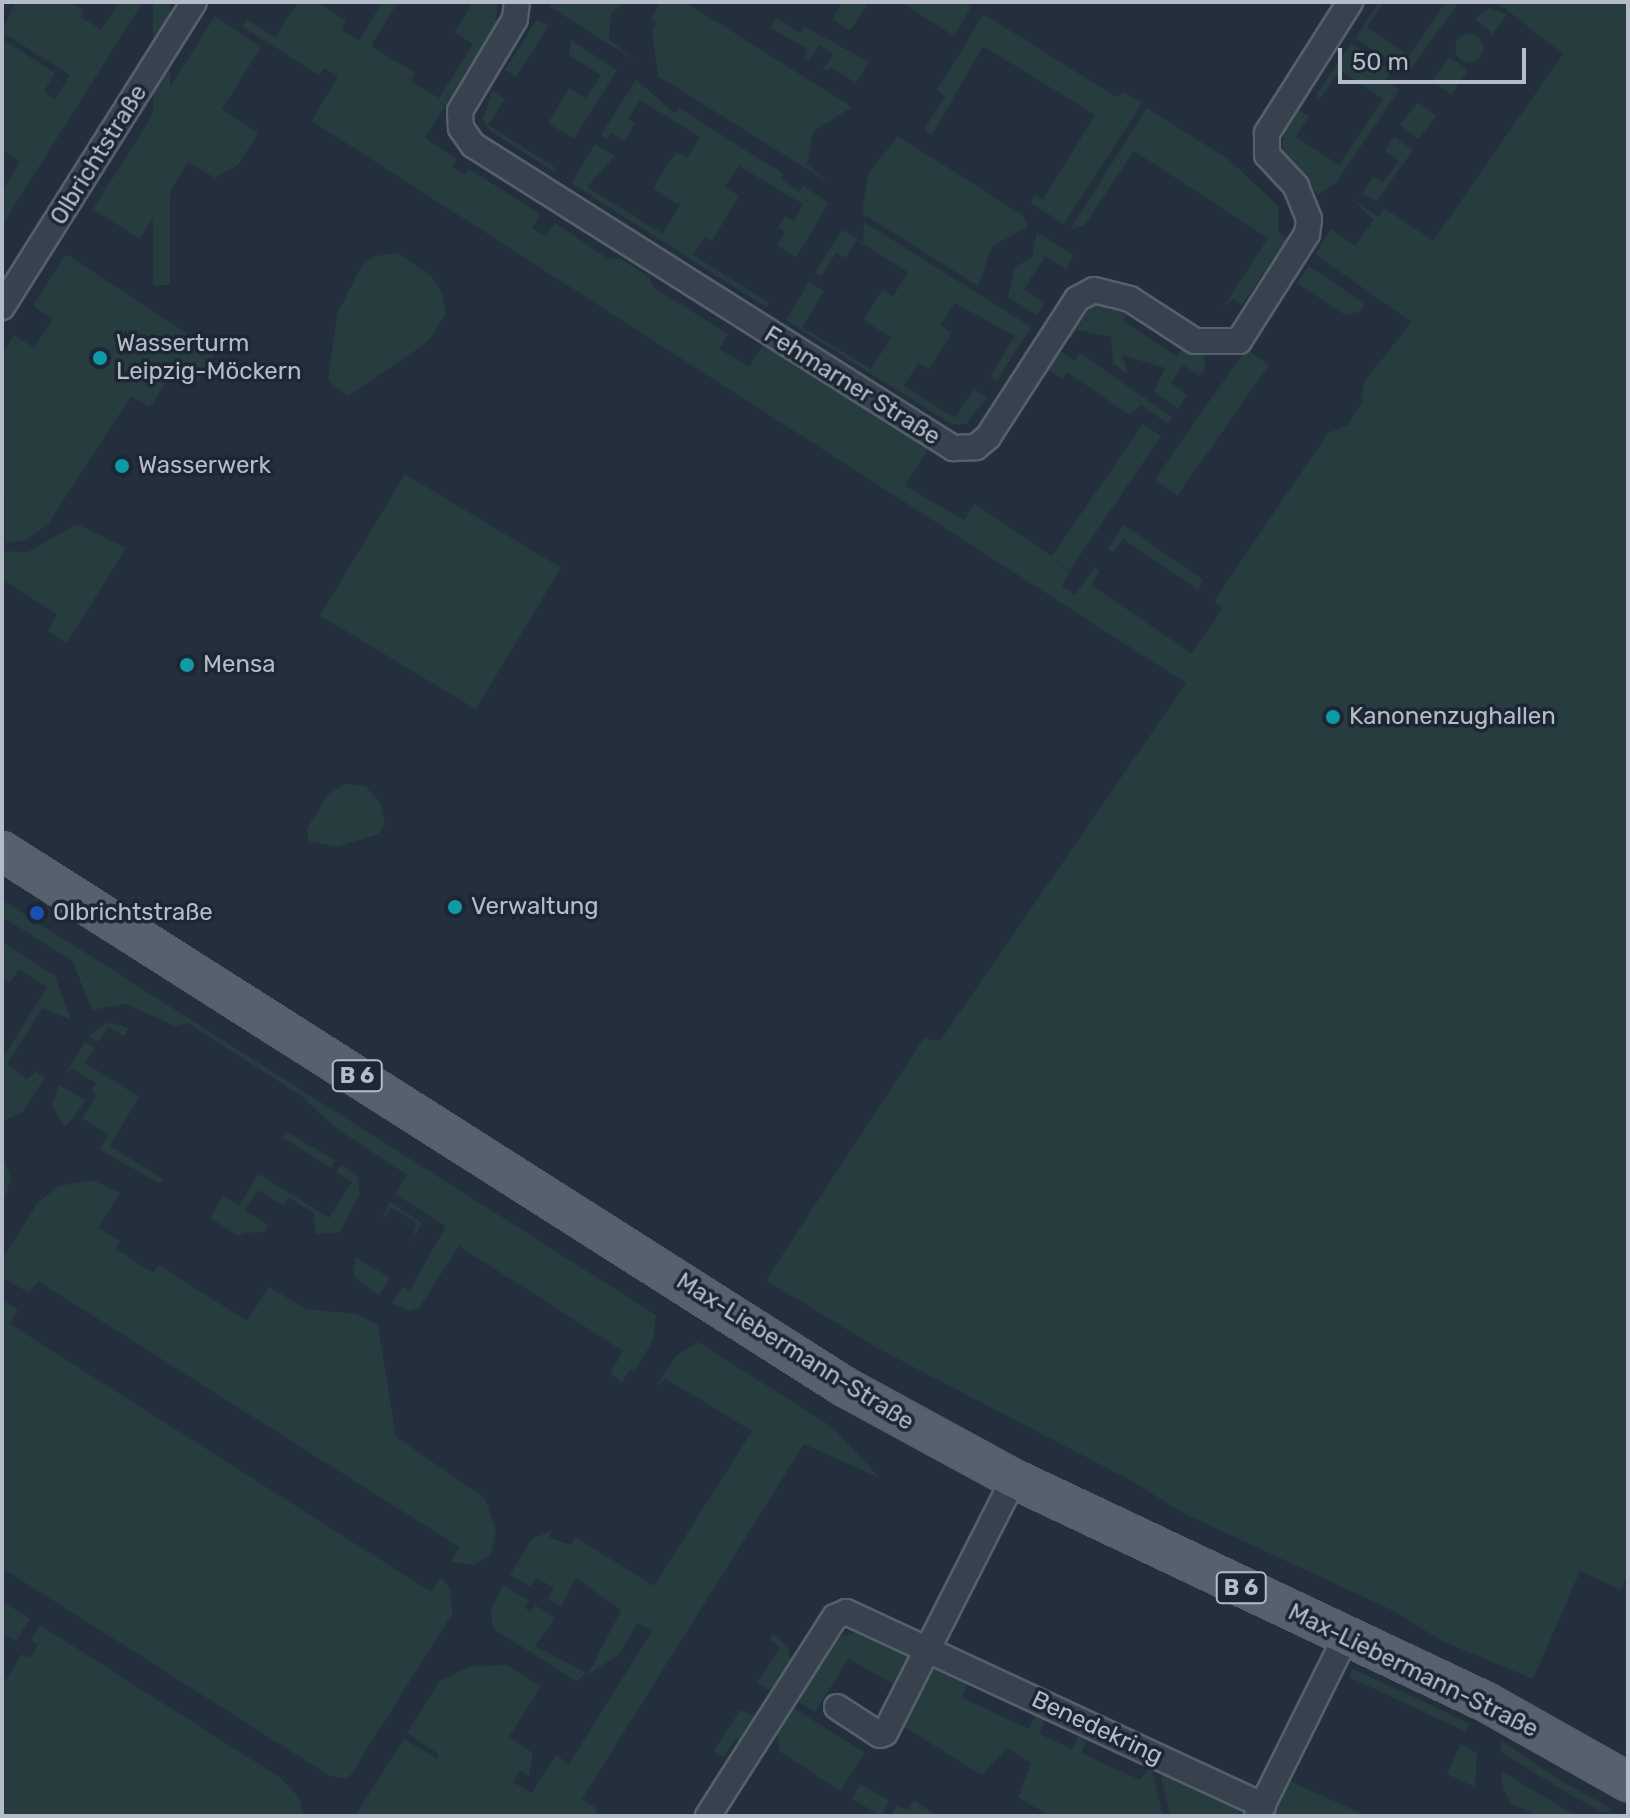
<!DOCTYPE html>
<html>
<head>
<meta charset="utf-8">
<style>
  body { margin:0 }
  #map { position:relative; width:1630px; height:1818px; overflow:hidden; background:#242f3e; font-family:Rubik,sans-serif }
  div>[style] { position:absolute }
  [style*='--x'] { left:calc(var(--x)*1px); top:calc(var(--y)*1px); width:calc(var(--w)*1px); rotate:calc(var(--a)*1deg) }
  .green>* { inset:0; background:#263c3f; transform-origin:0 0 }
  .round { border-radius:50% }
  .roads { filter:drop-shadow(2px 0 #565f6c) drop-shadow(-2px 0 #565f6c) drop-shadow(0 2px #565f6c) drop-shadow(0 -2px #565f6c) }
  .street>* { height:24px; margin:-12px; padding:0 12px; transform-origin:12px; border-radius:12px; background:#38414e }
  .primary>* { height:36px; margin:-18px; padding:0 18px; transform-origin:18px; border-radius:18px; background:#56606e }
  .dots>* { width:22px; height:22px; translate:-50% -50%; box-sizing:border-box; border:4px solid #1d2633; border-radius:50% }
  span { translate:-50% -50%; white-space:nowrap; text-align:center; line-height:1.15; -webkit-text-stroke:7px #1d2633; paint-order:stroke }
  .shield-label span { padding:2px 6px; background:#1d2633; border:2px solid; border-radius:6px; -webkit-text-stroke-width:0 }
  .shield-label { font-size:22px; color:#b4bcc9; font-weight:700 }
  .street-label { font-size:24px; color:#b4bcc9 }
  .poi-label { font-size:24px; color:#b4bcc9 }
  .left { translate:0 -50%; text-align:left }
  .frame { position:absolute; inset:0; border:4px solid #b4bcc9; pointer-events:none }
  .scale { position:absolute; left:1338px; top:48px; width:188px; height:36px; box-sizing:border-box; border:4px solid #b4bcc9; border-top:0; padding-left:10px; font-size:24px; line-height:28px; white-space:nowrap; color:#b4bcc9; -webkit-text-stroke:6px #1d2633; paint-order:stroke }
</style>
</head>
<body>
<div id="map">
  <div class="green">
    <div style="clip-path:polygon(15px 2px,71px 2px,84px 10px,81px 17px,101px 30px,119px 2px,143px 2px,2px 225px,2px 191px,20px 162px,2px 150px,2px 39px,55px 73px,44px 91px,55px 99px,70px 75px,2px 32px)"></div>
    <div style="left:153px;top:2px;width:17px;height:283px"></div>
    <div style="clip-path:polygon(298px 2px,316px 2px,346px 21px,341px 30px,359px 41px,382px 2px,398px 2px,371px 46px,415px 73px,411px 81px,439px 98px,473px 44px,455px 32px,473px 2px,497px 2px,496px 24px,425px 138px,457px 159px,452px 167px,465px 175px,469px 169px,540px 214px,532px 228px,545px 236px,555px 223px,608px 259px,619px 258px,650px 277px,653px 287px,728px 334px,719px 349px,749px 367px,765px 342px,930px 446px,905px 486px,964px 520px,975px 504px,1052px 556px,1143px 424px,1161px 436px,1070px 570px,1050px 558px,1070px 572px,1062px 586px,1075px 595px,1095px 567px,1099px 571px,1091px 585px,1191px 653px,1223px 608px,1214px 601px,1328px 433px,1347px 426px,1362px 403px,1363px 384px,1411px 322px,1315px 254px,1331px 229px,1355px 246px,1374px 220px,1352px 199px,1378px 217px,1384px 208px,1433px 241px,1563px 54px,1497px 2px,1628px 2px,1628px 1575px,1621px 1590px,1580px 1571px,1533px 1679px,1442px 1641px,1392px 1610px,1183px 1513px,1132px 1481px,879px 1349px,766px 1280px,924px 1038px,940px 1041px,1186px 683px,312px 121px,338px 76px,324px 68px,319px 75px,242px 26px,247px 19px,275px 37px)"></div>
    <div style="clip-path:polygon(553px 2px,626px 2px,611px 13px,609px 39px,635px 60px,550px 7px)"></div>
    <div style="clip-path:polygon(661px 2px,685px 2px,852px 107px,813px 132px,807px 164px,831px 184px,658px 76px,652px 32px,657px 22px,651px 18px)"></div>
    <div style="clip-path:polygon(843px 2px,869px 2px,850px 31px,832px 19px)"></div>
    <div style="clip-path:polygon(901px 2px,963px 2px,971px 7px,954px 36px)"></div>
    <div style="clip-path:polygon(1379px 2px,1384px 2px,1367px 27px,1409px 56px,1446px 2px,1459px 2px,1408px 73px,1356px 38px)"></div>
    <div style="clip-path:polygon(1489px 8px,1507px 14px,1490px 38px,1491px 32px,1475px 19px)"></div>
    <div style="clip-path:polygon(984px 14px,1116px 97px,1124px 92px,1142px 103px,1064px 224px,1031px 203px,1035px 195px,1043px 200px,1095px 115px,983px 46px,932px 135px,924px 130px,945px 96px,937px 90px)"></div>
    <div style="clip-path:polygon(215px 16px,261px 47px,222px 109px,258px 133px,238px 165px,215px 178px,188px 162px,140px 239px,93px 209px)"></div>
    <div style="clip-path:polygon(776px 18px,800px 33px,805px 27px,869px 62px,856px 83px,832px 68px,823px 70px,833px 54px,819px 45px,809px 61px,804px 57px,808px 50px,770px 27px)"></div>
    <div style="left:537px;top:19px;width:13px;height:60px;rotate:32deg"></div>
    <div class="round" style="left:1455px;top:34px;width:28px;height:28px"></div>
    <div style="clip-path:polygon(571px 40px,617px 70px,574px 139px,548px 123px,569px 88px,586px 98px,601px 75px,569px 55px)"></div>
    <div style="clip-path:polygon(1351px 44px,1391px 71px,1385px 80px,1399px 90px,1336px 183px,1318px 195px,1282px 156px,1284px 127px,1296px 108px,1309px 116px,1296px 137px,1339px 165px,1383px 99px,1340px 70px,1320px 99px,1316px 95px)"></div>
    <div style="left:1449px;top:57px;width:23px;height:30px;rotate:34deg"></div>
    <div style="clip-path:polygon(636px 80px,676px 114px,678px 107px,783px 174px,782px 180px,800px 192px,803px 186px,829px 203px,796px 257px,777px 245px,785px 232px,778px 227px,785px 216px,794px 221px,803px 204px,739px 166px,725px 187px,739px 196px,712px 241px,704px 237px,693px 255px,769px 303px,766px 307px,571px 183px,595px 144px,615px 156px,587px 187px,663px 234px,680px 205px,653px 188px,676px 152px,687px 158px,700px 137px,640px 100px,628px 119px,635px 123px,624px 141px,612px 133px,607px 139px,601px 135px)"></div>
    <div style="clip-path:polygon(492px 90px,505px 99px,488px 125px,557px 169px,555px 172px,490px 131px,483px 120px)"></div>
    <div style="left:1418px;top:102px;width:23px;height:29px;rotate:38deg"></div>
    <div style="clip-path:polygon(1147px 108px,1228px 159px,1278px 206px,1278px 232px,1287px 238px,1242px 305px,1233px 299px,1222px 309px,1268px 238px,1134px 151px,1084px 226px,1071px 228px)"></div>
    <div style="clip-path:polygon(898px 136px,1024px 216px,1028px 227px,992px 246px,978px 286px,862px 213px,868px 174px)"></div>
    <div style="clip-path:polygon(1394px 137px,1413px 150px,1376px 202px,1362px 193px,1373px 176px,1383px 183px,1399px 161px,1385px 151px)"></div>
    <div style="clip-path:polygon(864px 222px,1031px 327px,997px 381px,990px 377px,1015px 336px,955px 303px,940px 325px,952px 333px,929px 369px,918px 363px,904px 386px,955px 418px,974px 389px,987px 397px,966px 424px,951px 424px,786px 320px,809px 282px,824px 291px,802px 327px,871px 369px,891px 338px,864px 320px,882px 290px,893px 296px,908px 272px,856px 240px,845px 258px,836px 253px,821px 277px,815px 273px,842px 230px,863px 243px)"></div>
    <div style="clip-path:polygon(1037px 232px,1074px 256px,1066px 269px,1045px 256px,1024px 289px,1045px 303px,1037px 315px,1008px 297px,1015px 267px,1032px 257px)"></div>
    <div style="clip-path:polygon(398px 253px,431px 276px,442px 293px,446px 313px,429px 341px,348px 396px,328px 381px,337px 314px,362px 265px,375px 256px)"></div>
    <div style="clip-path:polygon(66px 254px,216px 353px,198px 382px,175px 369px,150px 407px,131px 396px,48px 524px,27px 540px,5px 543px,2px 354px,14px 335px,34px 348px,53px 319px,33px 306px)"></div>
    <div style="clip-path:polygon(1309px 266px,1365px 304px,1359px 312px,1345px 315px,1297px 283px)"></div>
    <div style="clip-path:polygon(1096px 300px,1133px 306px,1123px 321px,1177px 356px,1188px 341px,1204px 349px,1205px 369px,1200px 376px,1183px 365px,1171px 383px,1187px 395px,1178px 409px,1154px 392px,1165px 368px,1122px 355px,1128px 373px,1113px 364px,1111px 337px,1078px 330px,1070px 339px,1064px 336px,1080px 312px)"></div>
    <div style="clip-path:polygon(1055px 347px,1074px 361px,1080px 353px,1172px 417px,1168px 424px,1141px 405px,1130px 415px,1067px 372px,1062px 379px,1044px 367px)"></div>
    <div style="left:1246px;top:349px;width:28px;height:159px;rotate:35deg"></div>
    <div style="left:405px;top:474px;width:182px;height:165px;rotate:31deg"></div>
    <div style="clip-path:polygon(77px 524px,126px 548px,67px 643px,48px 631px,57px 614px,2px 579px,2px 551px,28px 552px)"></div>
    <div style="clip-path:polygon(1124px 525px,1203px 580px,1198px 590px,1123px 539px,1113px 552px,1108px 548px)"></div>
    <div style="clip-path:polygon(344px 784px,365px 786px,380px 802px,385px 824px,379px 834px,336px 847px,308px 841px,307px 828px,329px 794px)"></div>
    <div style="clip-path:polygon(2px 900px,656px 1315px,653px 1340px,634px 1372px,630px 1369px,622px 1382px,610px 1374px,623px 1351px,459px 1246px,419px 1308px,409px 1311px,392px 1303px,403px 1287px,410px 1290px,446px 1226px,395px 1194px,407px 1175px,333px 1126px,303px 1097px,188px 1023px,175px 1026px,126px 1004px,92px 1010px,72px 960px,2px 917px)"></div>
    <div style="clip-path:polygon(2px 942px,55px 976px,71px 1020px,42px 1008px,7px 1064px,27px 1080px,36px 1071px,45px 1077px,22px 1113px,2px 1121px,2px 1060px,47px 987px,19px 969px,10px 983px,2px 978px)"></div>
    <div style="clip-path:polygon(106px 1023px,121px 1025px,128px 1029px,124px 1036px,108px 1027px,98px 1042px,88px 1036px)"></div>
    <div style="clip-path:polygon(85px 1042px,95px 1048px,85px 1063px,139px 1097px,110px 1146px,164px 1180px,159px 1183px,99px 1149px,108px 1134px,82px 1118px,97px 1095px,92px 1091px,96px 1083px,72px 1069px,66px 1073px)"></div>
    <div style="clip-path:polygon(59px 1084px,86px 1101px,65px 1127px,52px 1106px)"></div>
    <div style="clip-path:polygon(287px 1132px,336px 1161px,331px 1168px,282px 1137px)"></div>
    <div style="clip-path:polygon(2px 1152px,11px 1180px,2px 1204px)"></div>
    <div style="clip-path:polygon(341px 1164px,357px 1177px,360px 1194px,339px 1233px,315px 1234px,314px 1213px,288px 1197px,283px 1205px,258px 1190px,245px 1210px,269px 1226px,265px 1232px,242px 1233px,240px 1237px,210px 1218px,223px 1196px,239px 1206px,258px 1174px,329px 1218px,352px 1182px,336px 1172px)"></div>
    <div style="clip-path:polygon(92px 1180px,120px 1193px,98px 1228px,120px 1241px,116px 1249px,153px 1273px,159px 1265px,247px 1321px,269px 1287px,306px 1309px,356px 1314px,378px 1325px,396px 1437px,485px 1498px,496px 1531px,491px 1554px,474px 1565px,451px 1562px,459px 1547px,38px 1281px,29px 1293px,2px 1277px,2px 1260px,38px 1202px,59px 1186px)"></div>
    <div style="clip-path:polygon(390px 1202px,422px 1223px,411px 1241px,417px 1223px,391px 1207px,380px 1223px)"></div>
    <div style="clip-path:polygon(355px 1257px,390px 1278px,379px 1296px,354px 1276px)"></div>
    <div style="clip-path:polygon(2px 1300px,18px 1310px,10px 1324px,431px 1592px,441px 1578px,450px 1588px,452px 1614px,348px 1779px,330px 1776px,2px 1568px)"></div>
    <div style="clip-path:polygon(698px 1342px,832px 1427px,880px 1478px,804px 1444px,582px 1799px,598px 1809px,593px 1816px,355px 1816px,404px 1739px,437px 1759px,439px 1754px,407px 1733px,440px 1681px,468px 1667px,506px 1665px,541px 1686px,509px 1737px,533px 1753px,529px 1776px,520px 1771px,513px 1782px,532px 1793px,556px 1755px,569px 1764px,652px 1631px,638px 1623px,618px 1655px,588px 1675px,621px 1610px,576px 1578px,561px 1607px,548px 1598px,554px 1588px,537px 1578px,530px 1587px,510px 1575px,531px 1540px,552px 1530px,549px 1538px,572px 1545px,575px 1537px,654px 1586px,752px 1431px,666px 1379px,656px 1386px,676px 1356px)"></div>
    <div style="clip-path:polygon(503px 1585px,529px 1601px,525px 1608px,531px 1612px,535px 1605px,555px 1618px,535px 1646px,585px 1672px,582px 1677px,576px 1681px,494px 1629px,490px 1612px)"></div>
    <div style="clip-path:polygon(2px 1601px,30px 1619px,16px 1641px,2px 1633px)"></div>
    <div style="clip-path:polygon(40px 1625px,281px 1778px,299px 1798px,304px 1816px,2px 1816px,2px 1686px,22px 1654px,30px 1658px,38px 1645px,31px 1640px)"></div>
    <div style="clip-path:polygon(860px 1631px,922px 1660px,903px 1691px,849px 1658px,815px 1712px,795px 1700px,834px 1638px)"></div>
    <div style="clip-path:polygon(773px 1634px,788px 1647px,792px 1664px,774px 1693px,757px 1683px,780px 1647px,770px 1640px)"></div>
    <div style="clip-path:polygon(933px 1664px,969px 1680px,962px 1698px,1029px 1729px,1037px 1712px,1046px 1716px,1039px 1734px,1072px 1749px,1080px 1732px,1089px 1736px,1081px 1753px,1140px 1780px,1151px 1765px,1163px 1816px,1050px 1816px,1018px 1797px,1031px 1763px,1007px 1748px,982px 1775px,898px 1723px)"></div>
    <div style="left:1353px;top:1669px;width:128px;height:9px;rotate:25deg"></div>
    <div style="clip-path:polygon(792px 1707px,865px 1753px,840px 1791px,779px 1751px,777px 1729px)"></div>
    <div style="clip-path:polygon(740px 1710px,759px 1717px,743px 1743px,736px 1738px,724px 1757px,714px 1751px)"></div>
    <div style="clip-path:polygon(1500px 1740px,1560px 1780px,1612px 1809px,1603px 1813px,1556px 1786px,1501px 1752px)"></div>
    <div style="clip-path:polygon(1461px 1744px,1477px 1753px,1475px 1787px,1447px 1774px)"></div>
    <div style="clip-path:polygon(1159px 1768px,1237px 1806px,1240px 1816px,1170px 1816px)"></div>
    <div style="clip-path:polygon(1501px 1771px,1534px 1791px,1576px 1816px,1537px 1816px,1511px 1803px,1503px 1789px)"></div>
    <div style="clip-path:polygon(1289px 1781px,1368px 1816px,1271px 1816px)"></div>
    <div style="left:860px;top:1784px;width:34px;height:17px;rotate:30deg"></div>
    <div style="clip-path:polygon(914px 1800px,938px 1816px,890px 1816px,897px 1805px,908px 1810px)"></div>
  </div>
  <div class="roads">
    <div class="street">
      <div style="--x:517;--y:2;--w:17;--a:97"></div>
      <div style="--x:515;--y:19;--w:107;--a:120.9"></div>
      <div style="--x:460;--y:111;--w:17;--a:87"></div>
      <div style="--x:461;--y:128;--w:21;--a:55"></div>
      <div style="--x:473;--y:145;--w:568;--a:32.26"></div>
      <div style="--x:953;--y:448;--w:23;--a:-2"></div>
      <div style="--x:976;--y:447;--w:16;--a:-40"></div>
      <div style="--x:988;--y:437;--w:164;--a:-57.2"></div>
      <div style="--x:1077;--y:299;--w:19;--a:-28"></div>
      <div style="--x:1094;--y:290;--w:37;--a:14"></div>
      <div style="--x:1130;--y:299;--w:77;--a:32.9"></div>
      <div style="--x:1195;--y:341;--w:44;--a:0"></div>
      <div style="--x:1239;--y:341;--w:127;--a:-57.6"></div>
      <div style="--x:1307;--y:234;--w:15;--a:-82"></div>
      <div style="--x:1309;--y:219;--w:35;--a:-112"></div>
      <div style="--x:1296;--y:186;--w:42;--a:-133.1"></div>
      <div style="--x:1267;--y:155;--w:22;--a:-90"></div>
      <div style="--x:1267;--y:133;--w:155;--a:-57.6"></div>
      <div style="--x:2;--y:307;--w:360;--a:-57.8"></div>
      <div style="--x:837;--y:1707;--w:51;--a:33.1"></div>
      <div style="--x:880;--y:1735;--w:5;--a:-22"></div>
      <div style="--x:885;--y:1733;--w:285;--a:-63.1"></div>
      <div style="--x:708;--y:1816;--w:236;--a:-57.5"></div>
      <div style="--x:835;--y:1617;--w:12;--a:-24"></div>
      <div style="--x:846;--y:1612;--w:460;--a:24.9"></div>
      <div style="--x:1257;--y:1816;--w:200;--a:-63.6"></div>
    </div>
    <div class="primary">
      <div style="--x:2;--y:851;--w:999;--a:32.45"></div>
      <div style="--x:845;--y:1387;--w:192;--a:28.6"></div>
      <div style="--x:1014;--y:1479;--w:522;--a:25.29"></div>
      <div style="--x:1486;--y:1702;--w:163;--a:29.4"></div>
    </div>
  </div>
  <div class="dots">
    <div style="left:100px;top:358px;background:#0f9aa8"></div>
    <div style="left:122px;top:466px;background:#0f9aa8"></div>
    <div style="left:187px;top:665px;background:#0f9aa8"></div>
    <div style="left:1333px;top:717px;background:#0f9aa8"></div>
    <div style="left:455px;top:907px;background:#0f9aa8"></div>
    <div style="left:37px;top:913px;background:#1a4fb4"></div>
  </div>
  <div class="shield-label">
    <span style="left:357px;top:1076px">B 6</span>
    <span style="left:1241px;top:1588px">B 6</span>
  </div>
  <div class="street-label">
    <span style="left:99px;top:155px;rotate:-58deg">Olbrichtstraße</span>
    <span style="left:852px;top:386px;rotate:32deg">Fehmarner Straße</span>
    <span style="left:795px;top:1352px;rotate:32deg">Max-Liebermann-Straße</span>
    <span style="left:1413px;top:1671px;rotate:26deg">Max-Liebermann-Straße</span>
    <span style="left:1097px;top:1728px;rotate:25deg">Benedekring</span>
  </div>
  <div class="poi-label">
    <span class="left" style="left:116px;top:358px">Wasserturm<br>Leipzig-Möckern</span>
    <span class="left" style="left:138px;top:466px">Wasserwerk</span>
    <span class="left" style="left:203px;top:665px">Mensa</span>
    <span class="left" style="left:1349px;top:717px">Kanonenzughallen</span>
    <span class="left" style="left:471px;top:907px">Verwaltung</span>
    <span class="left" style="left:53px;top:913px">Olbrichtstraße</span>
  </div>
  <div class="frame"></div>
  <div class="scale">50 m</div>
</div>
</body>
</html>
